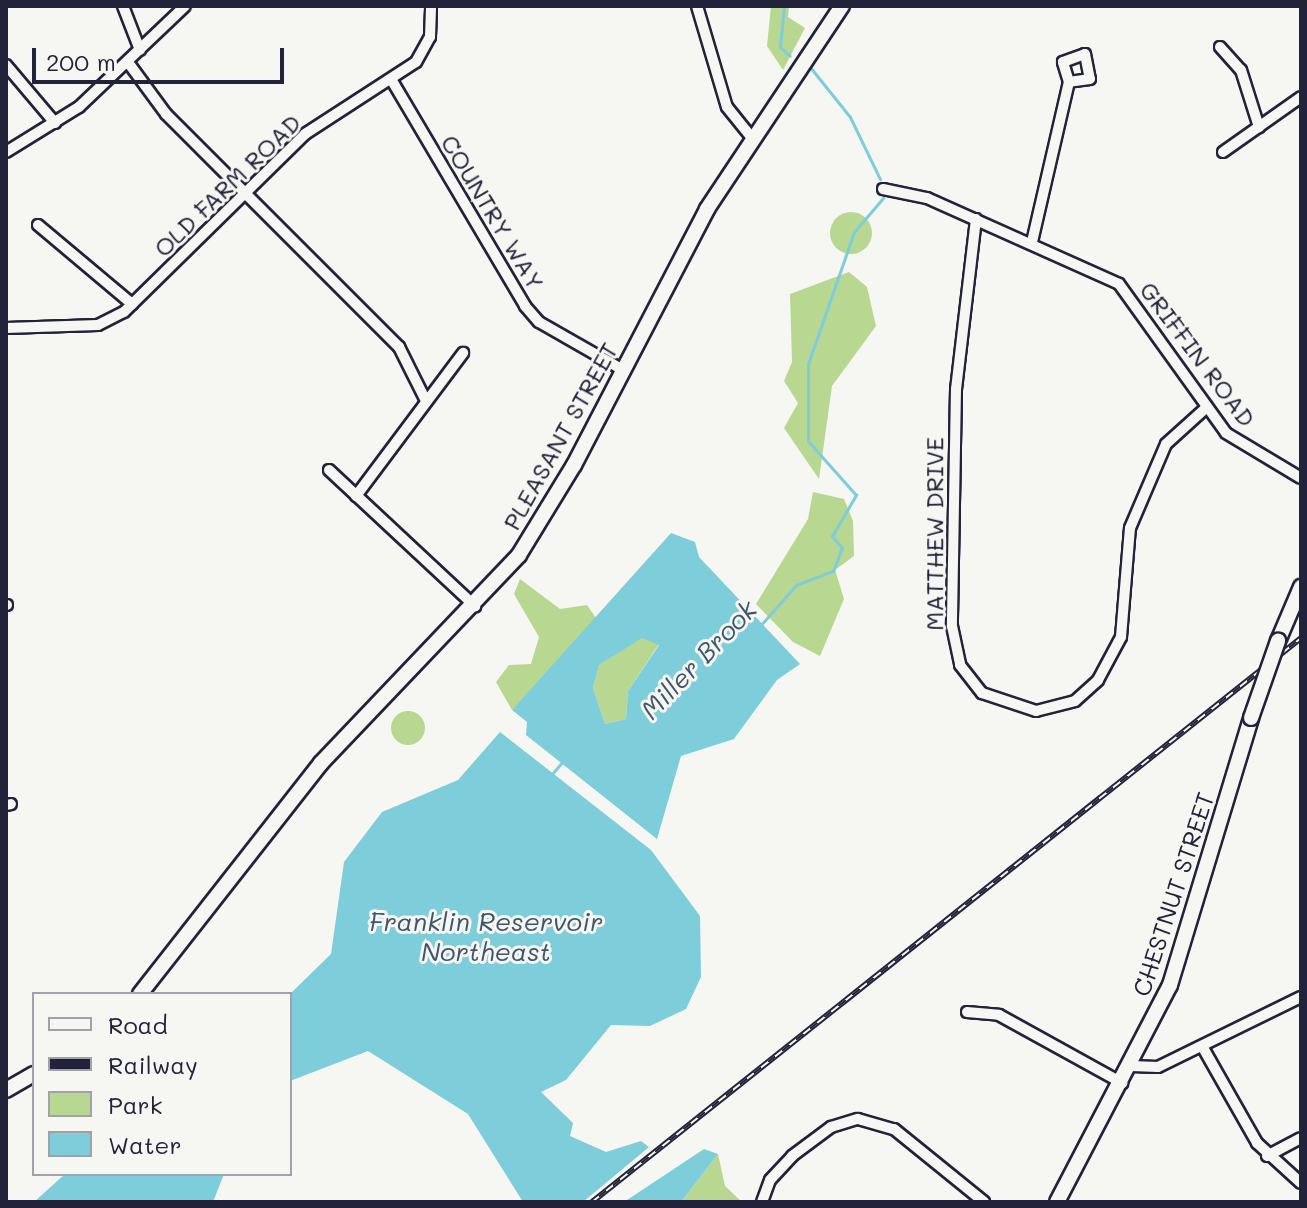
<!DOCTYPE html>
<html>
<head>
<meta charset="utf-8">
<style>
  body { margin:0 }
  #map { position:relative; width:1307px; height:1208px; overflow:hidden; background:#f6f6f2; font-family:Mali,sans-serif }
  div>[style] { position:absolute }
  [style*='--x'] { left:calc(var(--x)*1px); top:calc(var(--y)*1px); width:calc(var(--w)*1px); rotate:calc(var(--a)*1deg) }
  .green>* { inset:0; background:#b8d790 }
  .round { border-radius:50% }
  .water>* { inset:0; background:#7ecddb }
  .stream>* { height:3px; margin:-1.5px; padding:0 1.5px; transform-origin:1.5px; border-radius:1.5px; background:#7ecddb }
  .roads { filter:drop-shadow(2px 0 #22223b) drop-shadow(-2px 0 #22223b) drop-shadow(0 2px #22223b) drop-shadow(0 -2px #22223b) }
  .street>* { height:10px; margin:-5px; padding:0 5px; transform-origin:5px; border-radius:5px; background:#f6f6f2 }
  .secondary>* { height:14px; margin:-7px; padding:0 7px; transform-origin:7px; border-radius:7px; background:#f6f6f2 }
  .rail>* { height:6px; margin-top:-3px; transform-origin:0; background:repeating-linear-gradient(90deg,#f6f6f2 0 9px,#22223b 0 18px); box-sizing:border-box; border-block:2px solid #22223b }
  .bridges { filter:drop-shadow(2px 0 #22223b) drop-shadow(-2px 0 #22223b) drop-shadow(0 2px #22223b) drop-shadow(0 -2px #22223b) }
  .secondary-bridge>* { height:14px; margin:-7px; padding:0 7px; transform-origin:7px; border-radius:7px; background:#f6f6f2 }
  span { translate:-50% -50%; white-space:nowrap; text-align:center; line-height:1.15; -webkit-text-stroke:6px #f6f6f2; paint-order:stroke }
  .street-label { font-size:24px; color:#22223b }
  .water-label { font-size:26px; color:#3e556b; font-style:italic }
  .frame { position:absolute; inset:0; border:8px solid #22223b; pointer-events:none }
  .legend { position:absolute; left:32px; top:992px; width:260px; height:184px; box-sizing:border-box; background:#f6f6f2; border:2px solid #a1a1a9; margin:0; padding:10px 14px; list-style:none; font-size:24px; color:#22223b }
  .legend li { display:flex; align-items:center; gap:16px; height:40px }
  .legend b { width:40px; border:2px solid #a1a1a9 }
  .scale { position:absolute; left:32px; top:48px; width:252px; height:36px; box-sizing:border-box; border:4px solid #22223b; border-top:0; padding-left:10px; font-size:24px; line-height:28px; white-space:nowrap; color:#22223b; -webkit-text-stroke:6px #f6f6f2; paint-order:stroke }
</style>
</head>
<body>
<div id="map">
  <div class="green">
    <div style="clip-path:polygon(771px 6px,789px 6px,788px 17px,805px 28px,783px 70px,767px 46px)"></div>
    <div class="round" style="left:830px;top:212px;width:42px;height:42px"></div>
    <div style="clip-path:polygon(849px 272px,867px 287px,876px 326px,832px 386px,819px 479px,784px 428px,798px 403px,784px 381px,792px 362px,790px 294px)"></div>
    <div style="clip-path:polygon(813px 492px,844px 499px,853px 521px,854px 556px,835px 570px,844px 599px,820px 656px,793px 642px,756px 604px,808px 519px)"></div>
    <div style="clip-path:polygon(520px 579px,560px 609px,587px 605px,598px 621px,512px 710px,496px 682px,509px 665px,531px 664px,539px 637px,514px 594px)"></div>
    <div style="clip-path:polygon(642px 637px,659px 644px,628px 691px,626px 719px,605px 724px,593px 688px,599px 665px)"></div>
    <div class="round" style="left:391px;top:711px;width:34px;height:34px"></div>
    <div style="clip-path:polygon(718px 1154px,725px 1186px,742px 1202px,681px 1202px)"></div>
  </div>
  <div class="water">
    <div style="clip-path:polygon(evenodd,671px 533px,695px 542px,699px 557px,800px 664px,777px 680px,734px 739px,681px 756px,657px 839px,526px 735px,527px 722px,512px 710px,671px 533px,642px 638px,659px 645px,628px 691px,626px 719px,605px 724px,593px 688px,599px 665px,642px 638px)"></div>
    <div style="clip-path:polygon(500px 732px,651px 850px,700px 916px,701px 977px,686px 1009px,650px 1026px,611px 1025px,566px 1080px,541px 1092px,573px 1123px,570px 1136px,606px 1152px,641px 1141px,649px 1147px,583px 1202px,523px 1202px,468px 1114px,368px 1051px,290px 1081px,290px 994px,331px 954px,344px 862px,382px 812px,458px 780px)"></div>
    <div style="clip-path:polygon(704px 1149px,718px 1154px,681px 1202px,624px 1202px)"></div>
    <div style="clip-path:polygon(65px 1174px,224px 1174px,213px 1202px,34px 1202px)"></div>
  </div>
  <div class="stream">
    <div style="--x:784;--y:6;--w:41;--a:95.6"></div>
    <div style="--x:780;--y:47;--w:13;--a:42"></div>
    <div style="--x:810;--y:67;--w:64;--a:51.3"></div>
    <div style="--x:850;--y:117;--w:69;--a:64.2"></div>
    <div style="--x:760;--y:626;--w:55;--a:-48.7"></div>
    <div style="--x:796;--y:585;--w:40;--a:-21"></div>
    <div style="--x:833;--y:571;--w:25;--a:-69"></div>
    <div style="--x:842;--y:548;--w:16;--a:-130"></div>
    <div style="--x:832;--y:536;--w:48;--a:-59.7"></div>
    <div style="--x:856;--y:495;--w:72;--a:-131.6"></div>
    <div style="--x:808;--y:441;--w:77;--a:-90"></div>
    <div style="--x:808;--y:364;--w:140;--a:-70.8"></div>
    <div style="--x:854;--y:232;--w:45;--a:-49.5"></div>
    <div style="--x:552;--y:774;--w:16;--a:-50"></div>
  </div>
  <div class="roads">
    <div class="street">
      <div style="--x:123;--y:6;--w:47;--a:68.9"></div>
      <div style="--x:697;--y:6;--w:105;--a:73.5"></div>
      <div style="--x:727;--y:107;--w:38;--a:51"></div>
      <div style="--x:1220;--y:47;--w:31;--a:48"></div>
      <div style="--x:1241;--y:70;--w:60;--a:72.5"></div>
      <div style="--x:6;--y:65;--w:76;--a:49.8"></div>
      <div style="--x:130;--y:65;--w:61;--a:53.7"></div>
      <div style="--x:166;--y:114;--w:330;--a:45"></div>
      <div style="--x:399;--y:347;--w:60;--a:63.4"></div>
      <div style="--x:391;--y:79;--w:264;--a:59.4"></div>
      <div style="--x:525;--y:306;--w:21;--a:49"></div>
      <div style="--x:539;--y:322;--w:97;--a:29.7"></div>
      <div style="--x:6;--y:152;--w:86;--a:-31.7"></div>
      <div style="--x:79;--y:107;--w:146;--a:-43.6"></div>
      <div style="--x:1223;--y:152;--w:95;--a:-35.2"></div>
      <div style="--x:883;--y:189;--w:45;--a:11.6"></div>
      <div style="--x:927;--y:198;--w:210;--a:24.1"></div>
      <div style="--x:1119;--y:284;--w:183;--a:54.3"></div>
      <div style="--x:1226;--y:433;--w:87;--a:31"></div>
      <div style="--x:976;--y:219;--w:171;--a:96.7"></div>
      <div style="--x:956;--y:389;--w:237;--a:91"></div>
      <div style="--x:952;--y:626;--w:40;--a:78"></div>
      <div style="--x:960;--y:665;--w:36;--a:52"></div>
      <div style="--x:982;--y:693;--w:57;--a:18.4"></div>
      <div style="--x:1036;--y:711;--w:40;--a:-14.4"></div>
      <div style="--x:1075;--y:701;--w:31;--a:-42"></div>
      <div style="--x:1098;--y:680;--w:49;--a:-61.9"></div>
      <div style="--x:1121;--y:637;--w:109;--a:-85.3"></div>
      <div style="--x:1130;--y:528;--w:91;--a:-66.8"></div>
      <div style="--x:1166;--y:444;--w:55;--a:-42.1"></div>
      <div style="--x:38;--y:225;--w:123;--a:40"></div>
      <div style="--x:1032;--y:242;--w:164;--a:-77"></div>
      <div style="--x:1069;--y:82;--w:21;--a:-107"></div>
      <div style="--x:1063;--y:62;--w:23;--a:-20"></div>
      <div style="--x:1085;--y:54;--w:25;--a:79"></div>
      <div style="--x:1090;--y:79;--w:21;--a:172"></div>
      <div style="--x:6;--y:328;--w:92;--a:-1.9"></div>
      <div style="--x:98;--y:325;--w:29;--a:-27"></div>
      <div style="--x:124;--y:312;--w:254;--a:-44.5"></div>
      <div style="--x:305;--y:134;--w:132;--a:-33"></div>
      <div style="--x:416;--y:62;--w:29;--a:-61"></div>
      <div style="--x:430;--y:37;--w:31;--a:-88"></div>
      <div style="--x:329;--y:470;--w:200;--a:43"></div>
      <div style="--x:356;--y:496;--w:179;--a:-53.2"></div>
      <div style="--x:6;--y:605;--w:1;--a:0"></div>
      <div style="--x:6;--y:805;--w:5;--a:-11"></div>
      <div style="--x:967;--y:1012;--w:32;--a:5"></div>
      <div style="--x:999;--y:1015;--w:141;--a:28.9"></div>
      <div style="--x:1202;--y:1046;--w:112;--a:60.4"></div>
      <div style="--x:1257;--y:1143;--w:59;--a:42.3"></div>
      <div style="--x:1131;--y:1066;--w:27;--a:2"></div>
      <div style="--x:1158;--y:1067;--w:159;--a:-26.1"></div>
      <div style="--x:1267;--y:1156;--w:38;--a:-28"></div>
      <div style="--x:762;--y:1202;--w:23;--a:-70"></div>
      <div style="--x:770;--y:1180;--w:33;--a:-47"></div>
      <div style="--x:792;--y:1156;--w:49;--a:-36.6"></div>
      <div style="--x:831;--y:1127;--w:28;--a:-17"></div>
      <div style="--x:858;--y:1119;--w:37;--a:16"></div>
      <div style="--x:894;--y:1129;--w:116;--a:39"></div>
    </div>
    <div class="secondary">
      <div style="--x:1278;--y:641;--w:59;--a:-66.9"></div>
      <div style="--x:140;--y:994;--w:293;--a:-51.9"></div>
      <div style="--x:321;--y:763;--w:287;--a:-46.4"></div>
      <div style="--x:519;--y:555;--w:105;--a:-58.6"></div>
      <div style="--x:574;--y:465;--w:288;--a:-62.5"></div>
      <div style="--x:707;--y:209;--w:244;--a:-56.4"></div>
      <div style="--x:6;--y:1090;--w:32;--a:-30"></div>
      <div style="--x:1057;--y:1202;--w:245;--a:-62.5"></div>
      <div style="--x:1170;--y:985;--w:279;--a:-73.1"></div>
    </div>
  </div>
  <div class="rail">
    <div style="--x:592;--y:1202;--w:906;--a:-38.5"></div>
  </div>
  <div class="bridges">
    <div class="secondary-bridge">
      <div style="--x:1251;--y:718;--w:82;--a:-70.7"></div>
    </div>
  </div>
  <div class="street-label">
    <span style="left:227px;top:185px;rotate:-44deg">OLD FARM ROAD</span>
    <span style="left:493px;top:212px;rotate:59deg">COUNTRY WAY</span>
    <span style="left:1198px;top:354px;rotate:53deg">GRIFFIN ROAD</span>
    <span style="left:560px;top:436px;rotate:-61deg">PLEASANT STREET</span>
    <span style="left:934px;top:534px;rotate:-90deg">MATTHEW DRIVE</span>
    <span style="left:1173px;top:894px;rotate:-72deg">CHESTNUT STREET</span>
  </div>
  <div class="water-label">
    <span style="left:699px;top:660px;rotate:-46deg">Miller Brook</span>
    <span style="left:486px;top:937px">Franklin Reservoir<br>Northeast</span>
  </div>
  <div class="frame"></div>
  <ul class="legend">
  <li><b style="height:10px;background:#f6f6f2"></b>Road</li>
  <li><b style="height:10px;background:#22223b"></b>Railway</li>
  <li><b style="height:22px;background:#b8d790"></b>Park</li>
  <li><b style="height:22px;background:#7ecddb"></b>Water</li>
  </ul>
  <div class="scale">200 m</div>
</div>
</body>
</html>
